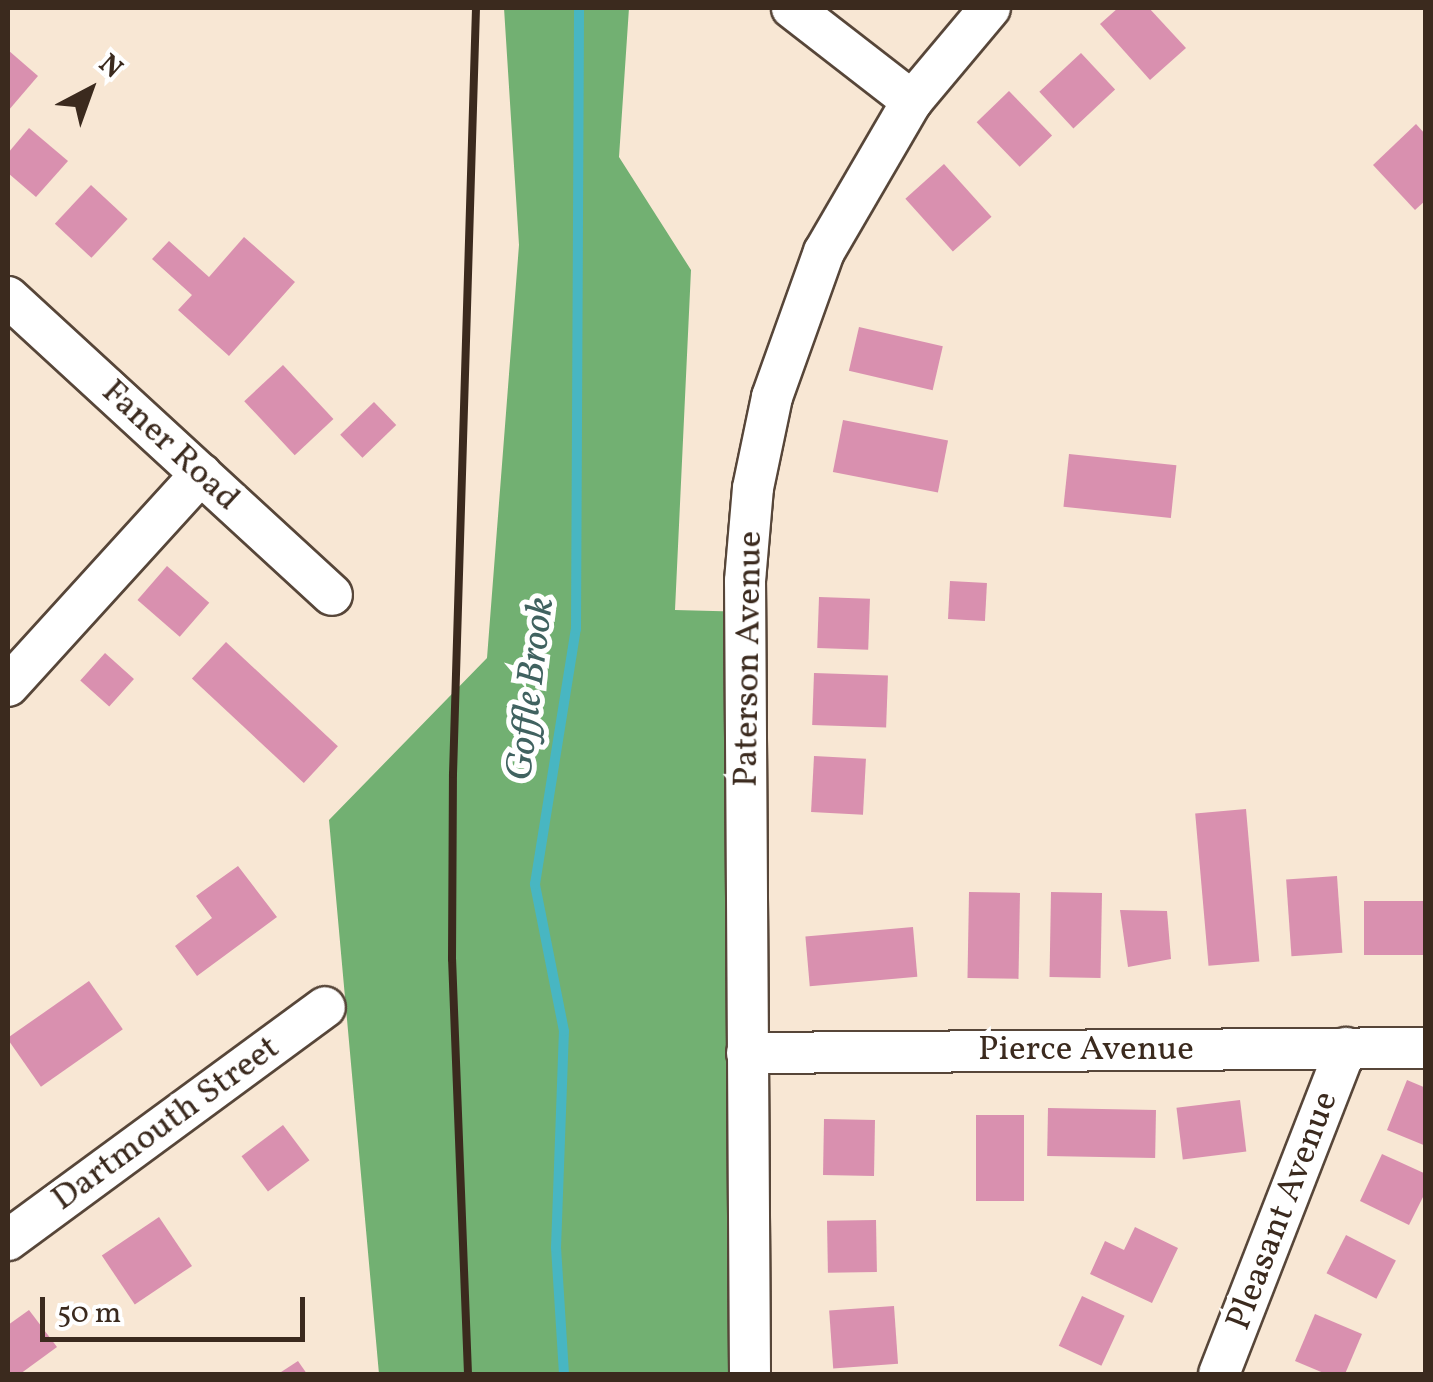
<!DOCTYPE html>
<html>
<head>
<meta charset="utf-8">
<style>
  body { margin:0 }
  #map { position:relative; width:1433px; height:1382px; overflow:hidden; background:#f8e7d4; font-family:Vollkorn,serif }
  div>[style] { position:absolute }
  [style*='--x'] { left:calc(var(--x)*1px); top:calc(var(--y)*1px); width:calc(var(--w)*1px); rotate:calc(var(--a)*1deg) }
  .forest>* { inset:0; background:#72b072 }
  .stream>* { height:10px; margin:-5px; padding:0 5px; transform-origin:5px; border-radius:5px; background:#48b6c2 }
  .building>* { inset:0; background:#d990af; transform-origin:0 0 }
  .roads { filter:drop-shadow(2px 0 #574639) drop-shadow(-2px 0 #574639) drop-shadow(0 2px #574639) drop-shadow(0 -2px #574639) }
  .minor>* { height:40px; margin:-20px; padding:0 20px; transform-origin:20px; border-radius:20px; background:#fff }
  .rail>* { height:8px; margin:-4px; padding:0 4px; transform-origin:4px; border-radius:4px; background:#3b2a1e }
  span { translate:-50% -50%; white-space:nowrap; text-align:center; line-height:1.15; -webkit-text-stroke:10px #fff; paint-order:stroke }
  .street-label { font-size:35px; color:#3b2a1e }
  .water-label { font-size:38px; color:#406260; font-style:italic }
  .frame { position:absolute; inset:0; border:10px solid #3b2a1e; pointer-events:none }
  .north { position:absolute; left:40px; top:40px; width:100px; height:100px; -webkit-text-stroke:8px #fff; paint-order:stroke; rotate:41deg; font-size:28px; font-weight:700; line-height:40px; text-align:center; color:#3b2a1e }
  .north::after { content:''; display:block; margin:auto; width:35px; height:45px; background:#3b2a1e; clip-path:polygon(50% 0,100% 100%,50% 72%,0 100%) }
  .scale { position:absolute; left:40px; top:1297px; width:265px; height:45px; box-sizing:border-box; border:5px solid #3b2a1e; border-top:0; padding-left:12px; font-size:30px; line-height:35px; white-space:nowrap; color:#3b2a1e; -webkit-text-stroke:8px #fff; paint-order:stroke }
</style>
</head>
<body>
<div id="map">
  <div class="forest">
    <div style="clip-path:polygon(504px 8px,629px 8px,619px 157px,691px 270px,675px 610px,751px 612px,737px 1374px,379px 1374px,329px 820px,487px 658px,519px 245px)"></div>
  </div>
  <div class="stream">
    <div style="--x:564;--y:1374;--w:126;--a:-93.6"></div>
    <div style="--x:556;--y:1248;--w:217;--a:-87.9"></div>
    <div style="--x:564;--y:1031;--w:150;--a:-101.2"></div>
    <div style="--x:535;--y:884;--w:258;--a:-80.9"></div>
    <div style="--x:576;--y:629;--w:621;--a:-89.72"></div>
  </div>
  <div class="building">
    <div style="clip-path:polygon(1118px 8px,1149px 8px,1186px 48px,1150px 80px,1100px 24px)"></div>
    <div style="clip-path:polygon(8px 50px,38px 76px,8px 111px)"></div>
    <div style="left:1081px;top:53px;width:50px;height:57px;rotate:47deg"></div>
    <div style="left:1009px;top:91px;width:62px;height:45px;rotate:46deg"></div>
    <div style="clip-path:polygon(1416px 124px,1426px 135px,1426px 200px,1415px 210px,1373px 165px)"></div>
    <div style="clip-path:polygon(29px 128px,68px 161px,36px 197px,8px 173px,8px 153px)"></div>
    <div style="left:944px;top:164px;width:71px;height:52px;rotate:48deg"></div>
    <div style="left:91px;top:185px;width:50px;height:53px;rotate:43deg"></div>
    <div style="clip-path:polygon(244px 237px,295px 282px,229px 356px,178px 310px,192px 295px,152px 259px,169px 241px,209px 277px)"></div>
    <div style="left:859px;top:327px;width:86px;height:45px;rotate:13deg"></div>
    <div style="left:283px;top:365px;width:74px;height:53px;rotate:47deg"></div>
    <div style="left:374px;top:402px;width:32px;height:47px;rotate:46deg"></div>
    <div style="left:843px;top:420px;width:107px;height:53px;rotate:11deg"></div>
    <div style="left:1069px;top:454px;width:108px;height:53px;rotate:6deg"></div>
    <div style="left:167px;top:566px;width:56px;height:45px;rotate:41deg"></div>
    <div style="left:950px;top:581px;width:37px;height:38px;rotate:3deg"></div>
    <div style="left:819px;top:597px;width:51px;height:51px;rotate:2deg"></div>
    <div style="left:226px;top:642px;width:153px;height:50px;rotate:43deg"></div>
    <div style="left:105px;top:653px;width:39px;height:37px;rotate:42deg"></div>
    <div style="left:814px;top:673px;width:74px;height:52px;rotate:2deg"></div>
    <div style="left:814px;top:756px;width:52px;height:56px;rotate:3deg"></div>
    <div style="left:1246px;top:809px;width:153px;height:51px;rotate:85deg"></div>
    <div style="clip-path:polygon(238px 866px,277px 917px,197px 976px,175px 946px,212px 918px,196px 896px)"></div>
    <div style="left:1337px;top:876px;width:77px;height:51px;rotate:86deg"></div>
    <div style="left:969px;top:892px;width:51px;height:86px;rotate:1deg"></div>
    <div style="left:1051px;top:892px;width:51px;height:85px;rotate:1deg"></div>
    <div style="left:1426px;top:901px;width:54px;height:62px;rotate:90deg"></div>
    <div style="clip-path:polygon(1120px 910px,1167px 911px,1171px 959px,1128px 967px)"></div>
    <div style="left:913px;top:927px;width:50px;height:108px;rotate:85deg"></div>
    <div style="left:89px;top:981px;width:59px;height:100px;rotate:55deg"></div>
    <div style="clip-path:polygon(1407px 1080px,1426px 1088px,1426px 1146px,1387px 1130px)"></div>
    <div style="left:1240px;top:1100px;width:52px;height:64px;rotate:83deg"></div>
    <div style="left:1048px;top:1108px;width:108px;height:48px;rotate:1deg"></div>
    <div style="left:976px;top:1115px;width:48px;height:86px"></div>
    <div style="left:824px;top:1119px;width:51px;height:56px;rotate:1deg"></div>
    <div style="left:283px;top:1125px;width:44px;height:52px;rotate:53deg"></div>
    <div style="clip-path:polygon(1382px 1154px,1426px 1174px,1426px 1191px,1409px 1225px,1360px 1201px)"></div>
    <div style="left:159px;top:1217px;width:59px;height:69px;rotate:56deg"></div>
    <div style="left:876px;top:1220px;width:52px;height:49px;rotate:89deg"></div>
    <div style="clip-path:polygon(1135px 1227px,1178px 1248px,1152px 1303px,1090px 1274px,1105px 1241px,1124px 1250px)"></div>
    <div style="left:1346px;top:1235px;width:56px;height:43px;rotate:27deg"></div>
    <div style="left:1082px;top:1296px;width:47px;height:55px;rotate:25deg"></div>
    <div style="left:894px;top:1306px;width:58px;height:65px;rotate:86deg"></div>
    <div style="clip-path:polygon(29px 1310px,57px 1347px,20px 1374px,8px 1374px,8px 1325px)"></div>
    <div style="clip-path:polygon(1315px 1314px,1362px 1334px,1345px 1374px,1326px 1374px,1295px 1361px)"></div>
    <div style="clip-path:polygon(298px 1361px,307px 1374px,278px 1374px)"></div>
  </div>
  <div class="roads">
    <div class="minor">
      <div style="--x:792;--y:8;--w:152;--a:37.8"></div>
      <div style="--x:8;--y:297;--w:440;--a:42.6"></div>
      <div style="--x:8;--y:686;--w:287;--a:-47.7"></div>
      <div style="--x:747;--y:1053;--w:679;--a:-0.42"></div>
      <div style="--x:8;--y:1240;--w:393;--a:-36.3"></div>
      <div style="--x:750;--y:1374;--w:793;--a:-90.36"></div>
      <div style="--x:745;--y:581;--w:93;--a:-85.1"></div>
      <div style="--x:753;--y:488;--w:93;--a:-78.2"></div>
      <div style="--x:772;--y:397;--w:154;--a:-70.3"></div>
      <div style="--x:824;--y:252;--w:175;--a:-59.8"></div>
      <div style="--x:912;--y:101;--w:121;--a:-50"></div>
      <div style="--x:1219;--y:1374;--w:350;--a:-68.7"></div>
    </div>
  </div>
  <div class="rail">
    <div style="--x:468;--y:1374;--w:415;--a:-92.2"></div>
    <div style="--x:452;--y:959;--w:185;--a:-89.7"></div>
    <div style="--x:453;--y:774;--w:766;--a:-88.28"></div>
  </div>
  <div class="street-label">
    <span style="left:170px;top:446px;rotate:43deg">Faner Road</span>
    <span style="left:749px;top:659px;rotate:-89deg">Paterson Avenue</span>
    <span style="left:1086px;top:1050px">Pierce Avenue</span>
    <span style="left:166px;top:1124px;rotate:-36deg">Dartmouth Street</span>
    <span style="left:1283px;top:1211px;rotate:-69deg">Pleasant Avenue</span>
  </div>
  <div class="water-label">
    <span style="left:532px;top:689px;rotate:-83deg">Goffle Brook</span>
  </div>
  <div class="frame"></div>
  <div class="north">N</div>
  <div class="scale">50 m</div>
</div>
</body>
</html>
